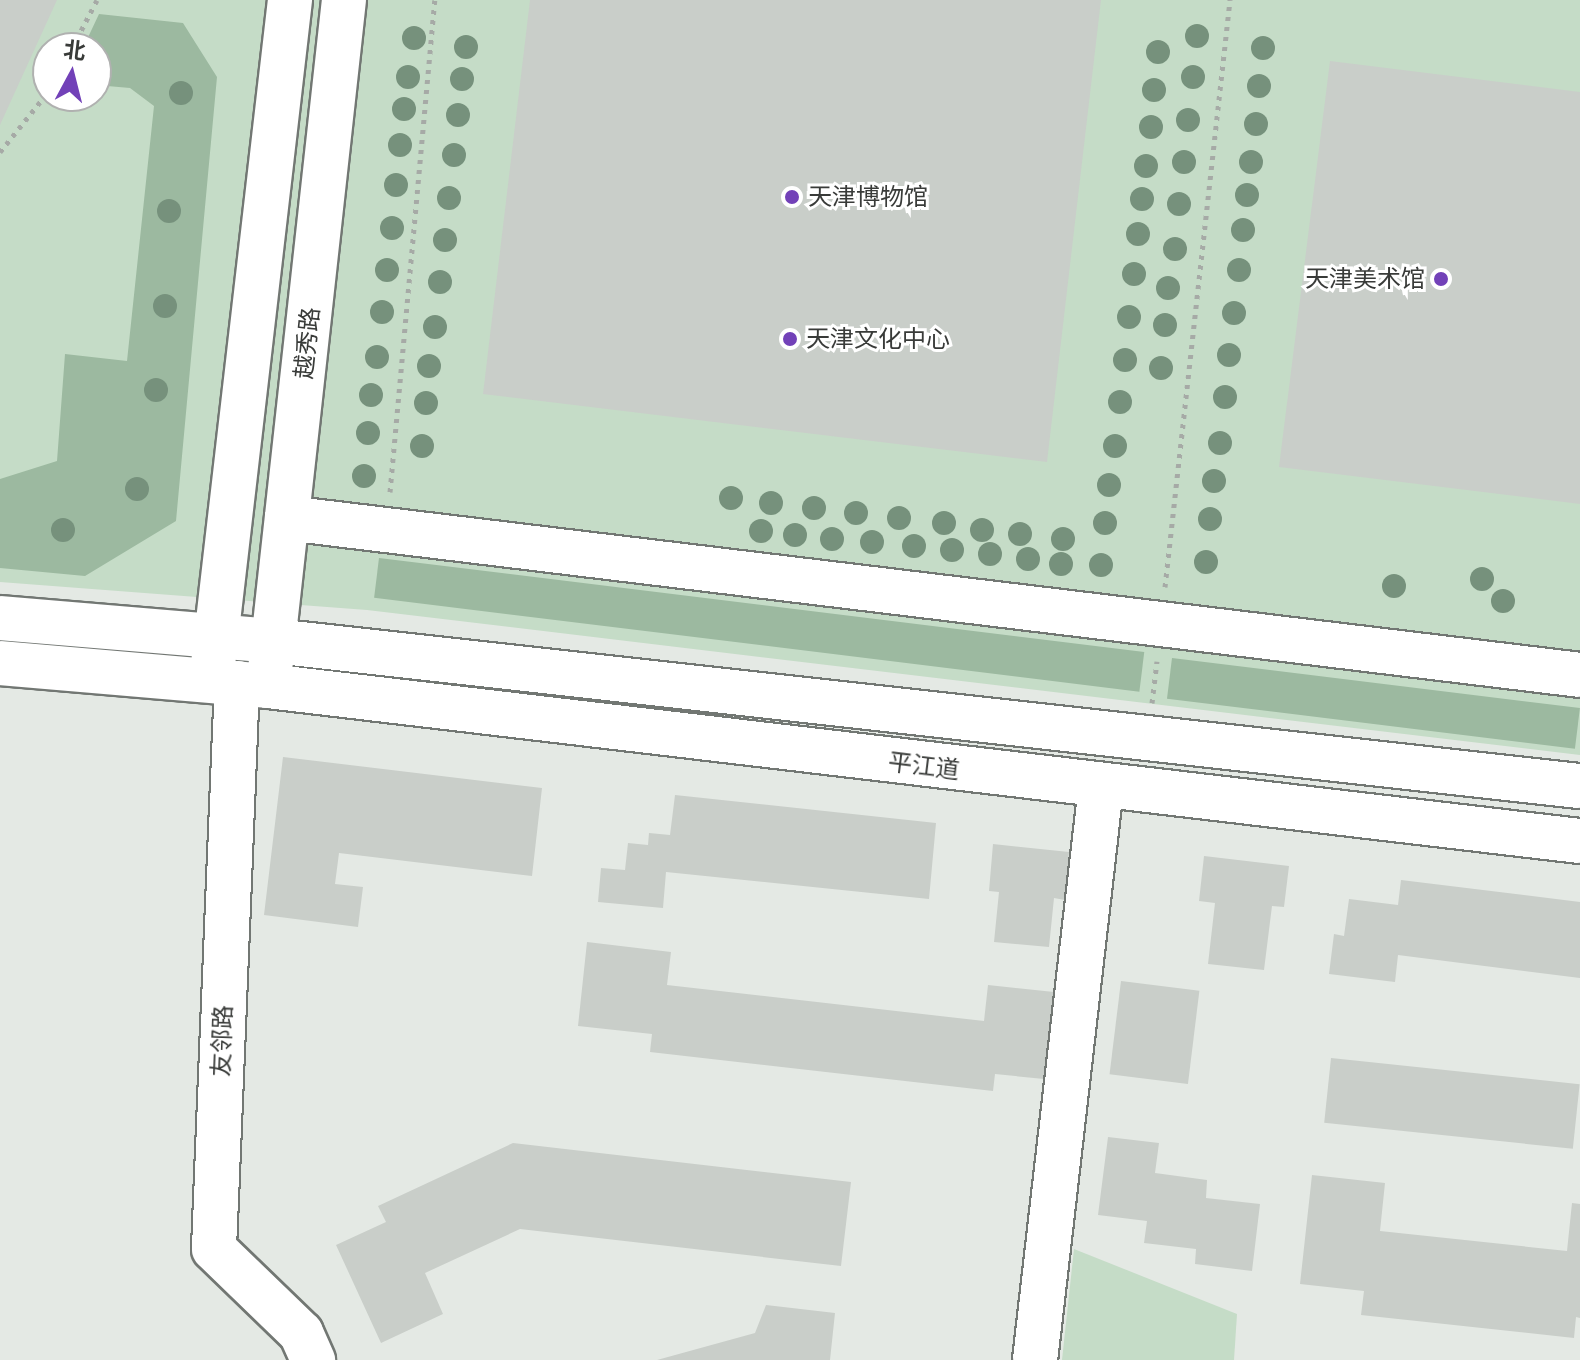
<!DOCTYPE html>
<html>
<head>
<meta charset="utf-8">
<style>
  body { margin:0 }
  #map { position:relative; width:1580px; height:1360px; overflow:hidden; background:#e4e9e4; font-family:"Asap Condensed","Noto Sans SC",sans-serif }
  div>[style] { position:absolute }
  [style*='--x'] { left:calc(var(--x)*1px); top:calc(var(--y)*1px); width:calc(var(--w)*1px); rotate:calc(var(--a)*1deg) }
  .green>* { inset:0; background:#c5dcc7 }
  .forest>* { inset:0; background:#9cb9a0; transform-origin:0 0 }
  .building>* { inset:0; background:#c9cec9; transform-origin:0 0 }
  .path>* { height:5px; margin-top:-2.5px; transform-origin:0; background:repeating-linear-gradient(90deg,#a6aaa6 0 4px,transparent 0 10px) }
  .roads { filter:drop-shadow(2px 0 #727773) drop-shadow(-2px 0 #727773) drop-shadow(0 2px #727773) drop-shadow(0 -2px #727773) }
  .minor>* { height:44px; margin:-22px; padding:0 22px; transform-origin:22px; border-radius:22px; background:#fff }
  .major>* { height:44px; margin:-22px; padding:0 22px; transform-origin:22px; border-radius:22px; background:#fff }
  .trees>* { width:24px; height:24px; margin:-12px; border-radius:50%; background:#76917c }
  .dots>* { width:22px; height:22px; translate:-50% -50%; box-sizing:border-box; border:4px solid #fff; border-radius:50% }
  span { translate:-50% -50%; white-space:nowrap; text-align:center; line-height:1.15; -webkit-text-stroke:6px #fff; paint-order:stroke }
  .poi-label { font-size:24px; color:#393b39 }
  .left { translate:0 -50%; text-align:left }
  .right { translate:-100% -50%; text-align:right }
  .street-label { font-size:24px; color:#393b39 }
  .north { position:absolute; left:32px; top:32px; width:80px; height:80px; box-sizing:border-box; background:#fff; border:2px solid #b0b1b0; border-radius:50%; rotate:7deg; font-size:22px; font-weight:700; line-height:32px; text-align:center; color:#393b39 }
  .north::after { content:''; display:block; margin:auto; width:28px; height:36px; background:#7241b8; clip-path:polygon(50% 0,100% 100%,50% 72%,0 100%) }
</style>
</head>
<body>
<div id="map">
  <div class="green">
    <div style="clip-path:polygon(evenodd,0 0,1580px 0,1580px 755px,367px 610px,0 582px,0 0,48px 48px,96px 48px,96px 96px,48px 96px,48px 48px)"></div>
    <div style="clip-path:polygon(1074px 1249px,1237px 1314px,1234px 1360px,1062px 1360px)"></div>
  </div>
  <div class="forest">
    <div style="clip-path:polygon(99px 14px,183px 23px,217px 77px,176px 521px,85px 576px,0 568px,0 479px,57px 461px,65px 354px,127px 361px,154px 106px,130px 88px,96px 85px,96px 48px,83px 48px)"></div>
    <div style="left:379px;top:558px;width:771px;height:40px;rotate:7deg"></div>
    <div style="left:1172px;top:658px;width:411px;height:41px;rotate:7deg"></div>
  </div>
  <div class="building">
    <div style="clip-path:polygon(0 0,57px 0,0 125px)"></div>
    <div style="clip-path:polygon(530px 0,1101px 0,1047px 462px,483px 394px)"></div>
    <div style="clip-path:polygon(1330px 61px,1580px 92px,1580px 504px,1279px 467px)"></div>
    <div style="clip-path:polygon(283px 757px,542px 788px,532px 876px,339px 853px,335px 884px,363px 887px,358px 927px,264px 915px)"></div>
    <div style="clip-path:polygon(675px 795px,936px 823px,929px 899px,666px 872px,663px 908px,598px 902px,601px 868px,625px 870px,628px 843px,648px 845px,649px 833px,670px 835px)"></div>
    <div style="clip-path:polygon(993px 844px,1069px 852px,1065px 900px,1054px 898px,1049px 947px,994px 942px,999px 892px,989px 891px)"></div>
    <div style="clip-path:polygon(1204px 856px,1289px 866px,1284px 907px,1272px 906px,1264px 970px,1208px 964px,1215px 903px,1199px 901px)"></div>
    <div style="clip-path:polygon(1401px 880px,1580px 902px,1580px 978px,1398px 955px,1395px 982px,1329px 974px,1334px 934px,1344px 936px,1349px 899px,1398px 905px)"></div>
    <div style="clip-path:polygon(587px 942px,671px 952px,667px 985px,984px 1021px,988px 985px,1054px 992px,1044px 1079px,995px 1074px,993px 1091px,650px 1052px,652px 1034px,578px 1026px)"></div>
    <div style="left:1121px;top:981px;width:79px;height:94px;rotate:7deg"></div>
    <div style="left:1331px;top:1058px;width:250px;height:65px;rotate:6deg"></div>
    <div style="clip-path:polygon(1108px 1137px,1159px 1143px,1155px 1173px,1207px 1180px,1206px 1198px,1260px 1204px,1252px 1271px,1195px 1264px,1196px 1249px,1144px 1243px,1147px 1221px,1098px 1215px)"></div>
    <div style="clip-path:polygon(513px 1143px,851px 1182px,841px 1266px,520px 1229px,425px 1273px,443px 1314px,381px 1343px,336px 1245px,386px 1222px,378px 1206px)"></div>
    <div style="clip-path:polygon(1312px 1175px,1385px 1183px,1380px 1231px,1567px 1251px,1572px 1203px,1580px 1204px,1580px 1318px,1576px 1317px,1574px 1338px,1361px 1315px,1364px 1291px,1300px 1284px)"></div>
    <div style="clip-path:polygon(766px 1305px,835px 1313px,830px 1360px,657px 1360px,755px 1333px)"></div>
  </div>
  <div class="path">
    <div style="--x:72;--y:48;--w:54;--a:-62.5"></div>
    <div style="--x:0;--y:152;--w:77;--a:-51.3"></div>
    <div style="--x:390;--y:492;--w:494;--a:-84.8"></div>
    <div style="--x:1165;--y:587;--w:591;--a:-83.68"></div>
    <div style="--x:1152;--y:703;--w:42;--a:-83.2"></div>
  </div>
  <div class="roads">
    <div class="minor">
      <div style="--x:287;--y:518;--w:1302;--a:6.92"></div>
      <div style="--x:212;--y:673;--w:678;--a:-83.39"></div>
      <div style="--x:269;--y:679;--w:683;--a:-83.7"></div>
      <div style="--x:237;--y:683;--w:566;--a:92.33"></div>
      <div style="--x:214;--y:1249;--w:121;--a:44"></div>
      <div style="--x:301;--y:1333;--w:30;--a:66"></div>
      <div style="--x:1035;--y:1360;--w:577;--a:-83.43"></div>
    </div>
    <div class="major">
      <div style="--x:0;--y:618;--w:275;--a:4.8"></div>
      <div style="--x:274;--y:641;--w:1314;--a:6.34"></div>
      <div style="--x:0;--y:663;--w:269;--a:4.9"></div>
      <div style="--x:268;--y:686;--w:1321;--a:6.74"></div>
    </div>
  </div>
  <div class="trees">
    <div style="left:1197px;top:36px"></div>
    <div style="left:414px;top:38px"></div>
    <div style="left:466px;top:47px"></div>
    <div style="left:1263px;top:48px"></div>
    <div style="left:1158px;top:52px"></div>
    <div style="left:408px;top:77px"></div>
    <div style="left:1193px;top:77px"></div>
    <div style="left:462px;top:79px"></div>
    <div style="left:1259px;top:86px"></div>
    <div style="left:1154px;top:90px"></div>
    <div style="left:181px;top:93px"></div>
    <div style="left:404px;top:109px"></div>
    <div style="left:458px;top:115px"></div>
    <div style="left:1188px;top:120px"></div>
    <div style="left:1256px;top:124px"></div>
    <div style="left:1151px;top:127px"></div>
    <div style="left:400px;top:145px"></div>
    <div style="left:454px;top:155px"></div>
    <div style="left:1184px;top:162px"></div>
    <div style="left:1251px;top:162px"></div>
    <div style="left:1146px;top:166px"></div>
    <div style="left:396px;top:185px"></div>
    <div style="left:1247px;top:195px"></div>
    <div style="left:449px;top:198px"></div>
    <div style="left:1142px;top:199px"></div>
    <div style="left:1179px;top:204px"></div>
    <div style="left:169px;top:211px"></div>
    <div style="left:392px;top:228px"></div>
    <div style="left:1243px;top:230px"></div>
    <div style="left:1138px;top:234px"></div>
    <div style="left:445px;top:240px"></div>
    <div style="left:1175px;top:249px"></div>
    <div style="left:387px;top:270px"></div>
    <div style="left:1239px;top:270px"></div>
    <div style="left:1134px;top:274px"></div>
    <div style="left:440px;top:282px"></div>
    <div style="left:1168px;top:288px"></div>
    <div style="left:165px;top:306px"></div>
    <div style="left:382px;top:312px"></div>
    <div style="left:1234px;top:313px"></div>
    <div style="left:1129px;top:317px"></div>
    <div style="left:1165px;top:325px"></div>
    <div style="left:435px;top:327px"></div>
    <div style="left:1229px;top:355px"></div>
    <div style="left:377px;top:357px"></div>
    <div style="left:1125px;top:360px"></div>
    <div style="left:429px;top:366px"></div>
    <div style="left:1161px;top:368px"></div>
    <div style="left:156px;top:390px"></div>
    <div style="left:371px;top:395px"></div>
    <div style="left:1225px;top:397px"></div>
    <div style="left:1120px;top:402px"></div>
    <div style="left:426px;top:403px"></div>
    <div style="left:368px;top:433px"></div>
    <div style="left:1220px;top:443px"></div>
    <div style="left:422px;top:446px"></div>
    <div style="left:1115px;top:446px"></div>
    <div style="left:364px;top:476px"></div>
    <div style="left:1214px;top:481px"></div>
    <div style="left:1109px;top:485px"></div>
    <div style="left:137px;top:489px"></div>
    <div style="left:731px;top:498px"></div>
    <div style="left:771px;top:503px"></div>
    <div style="left:814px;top:508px"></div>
    <div style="left:856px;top:513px"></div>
    <div style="left:899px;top:518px"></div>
    <div style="left:1210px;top:519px"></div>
    <div style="left:944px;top:523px"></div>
    <div style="left:1105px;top:523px"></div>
    <div style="left:63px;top:530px"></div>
    <div style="left:982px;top:530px"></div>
    <div style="left:761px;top:531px"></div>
    <div style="left:1020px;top:534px"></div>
    <div style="left:795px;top:535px"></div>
    <div style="left:832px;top:539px"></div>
    <div style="left:1063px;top:539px"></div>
    <div style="left:872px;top:542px"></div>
    <div style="left:914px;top:546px"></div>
    <div style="left:952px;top:550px"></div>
    <div style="left:990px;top:554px"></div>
    <div style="left:1028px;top:559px"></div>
    <div style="left:1206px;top:562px"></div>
    <div style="left:1061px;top:564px"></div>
    <div style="left:1101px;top:565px"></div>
    <div style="left:1482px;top:579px"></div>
    <div style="left:1394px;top:586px"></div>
    <div style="left:1503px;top:601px"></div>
  </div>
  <div class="dots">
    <div style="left:792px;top:197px;background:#7241b8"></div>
    <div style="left:1441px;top:279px;background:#7241b8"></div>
    <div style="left:790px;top:339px;background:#7241b8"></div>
  </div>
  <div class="poi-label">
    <span class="left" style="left:808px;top:197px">天津博物馆</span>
    <span class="right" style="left:1425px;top:279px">天津美术馆</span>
    <span class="left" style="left:806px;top:339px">天津文化中心</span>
  </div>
  <div class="street-label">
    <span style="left:307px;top:343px;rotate:-84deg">越秀路</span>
    <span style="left:924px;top:766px;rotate:7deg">平江道</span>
    <span style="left:222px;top:1041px;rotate:-88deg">友邻路</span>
  </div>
  <div class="north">北</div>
</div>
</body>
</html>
